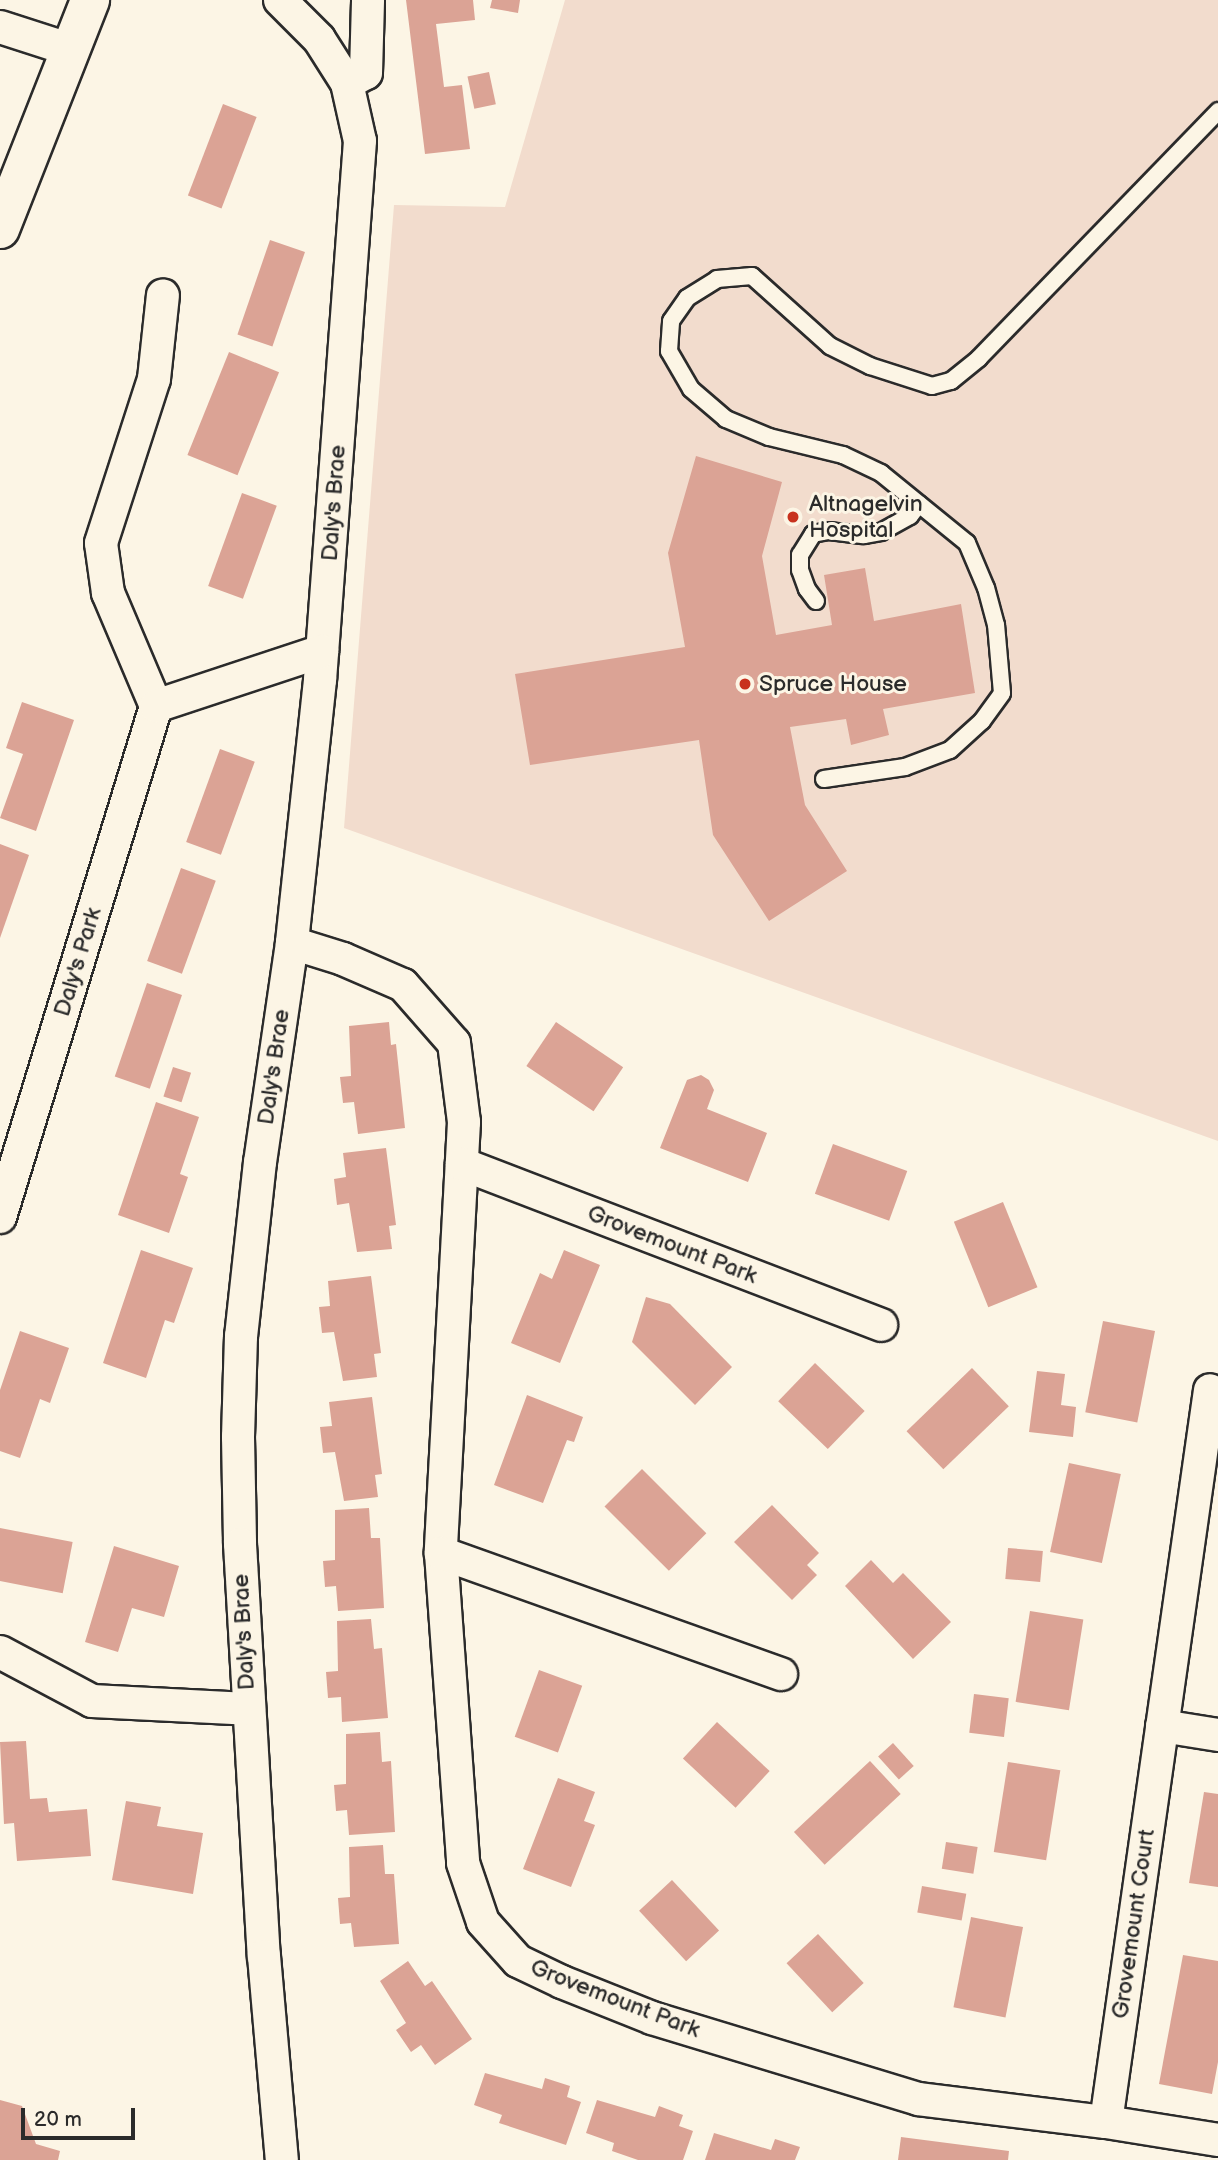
<!DOCTYPE html>
<html>
<head>
<meta charset="utf-8">
<style>
  body { margin:0 }
  #map { position:relative; width:1218px; height:2160px; overflow:hidden; background:#fcf5e5; font-family:"Balsamiq Sans",sans-serif }
  div>[style] { position:absolute }
  [style*='--x'] { left:calc(var(--x)*1px); top:calc(var(--y)*1px); width:calc(var(--w)*1px); rotate:calc(var(--a)*1deg) }
  .built>* { inset:0; background:#f2dccd }
  .building>* { inset:0; background:#dba395; transform-origin:0 0 }
  .roads { filter:drop-shadow(2px 0 #2b2b2b) drop-shadow(-2px 0 #2b2b2b) drop-shadow(0 2px #2b2b2b) drop-shadow(0 -2px #2b2b2b) }
  .service>* { height:16px; margin:-8px; padding:0 8px; transform-origin:8px; border-radius:8px; background:#fcf5e5 }
  .minor>* { height:32px; margin:-16px; padding:0 16px; transform-origin:16px; border-radius:16px; background:#fcf5e5 }
  .trunk>* { height:38px; margin:-19px; padding:0 19px; transform-origin:19px; border-radius:19px; background:#fcf5e5 }
  .dots>* { width:19px; height:19px; translate:-50% -50%; box-sizing:border-box; border:4px solid #fcf5e5; border-radius:50% }
  span { translate:-50% -50%; white-space:nowrap; text-align:center; line-height:1.15; -webkit-text-stroke:6px #fcf5e5; paint-order:stroke }
  .street-label { font-size:23px; color:#2b2b2b }
  .poi-label { font-size:23px; color:#2b2b2b }
  .left { translate:0 -50%; text-align:left }
  .scale { position:absolute; left:21px; top:2108px; width:114px; height:32px; box-sizing:border-box; border:4px solid #2b2b2b; border-top:0; padding-left:9px; font-size:21px; line-height:24px; white-space:nowrap; color:#2b2b2b; -webkit-text-stroke:5px #fcf5e5; paint-order:stroke }
</style>
</head>
<body>
<div id="map">
  <div class="built">
    <div style="clip-path:polygon(565px 0,1218px 0,1218px 1141px,344px 828px,394px 205px,505px 207px)"></div>
  </div>
  <div class="building">
    <div style="clip-path:polygon(406px 0,473px 0,475px 20px,436px 24px,444px 87px,462px 85px,470px 149px,425px 154px)"></div>
    <div style="clip-path:polygon(492px 0,520px 0,518px 13px,490px 8px)"></div>
    <div style="left:489px;top:72px;width:33px;height:22px;rotate:78deg"></div>
    <div style="left:223px;top:104px;width:36px;height:98px;rotate:21deg"></div>
    <div style="left:270px;top:240px;width:37px;height:100px;rotate:19deg"></div>
    <div style="left:229px;top:352px;width:54px;height:111px;rotate:22deg"></div>
    <div style="clip-path:polygon(696px 456px,782px 482px,762px 556px,776px 635px,832px 625px,824px 575px,865px 568px,874px 621px,961px 604px,975px 693px,883px 709px,889px 735px,851px 745px,846px 719px,790px 727px,805px 805px,847px 871px,769px 921px,713px 835px,699px 740px,530px 765px,515px 674px,685px 647px,668px 553px)"></div>
    <div style="left:242px;top:493px;width:37px;height:99px;rotate:20deg"></div>
    <div style="clip-path:polygon(22px 702px,74px 720px,36px 831px,0 818px,23px 754px,6px 748px)"></div>
    <div style="left:220px;top:749px;width:37px;height:99px;rotate:20deg"></div>
    <div style="clip-path:polygon(0 844px,29px 855px,0 938px)"></div>
    <div style="left:181px;top:868px;width:37px;height:99px;rotate:20deg"></div>
    <div style="left:147px;top:983px;width:37px;height:99px;rotate:19deg"></div>
    <div style="clip-path:polygon(389px 1022px,391px 1045px,396px 1044px,405px 1128px,358px 1134px,354px 1102px,343px 1103px,340px 1077px,351px 1076px,349px 1026px)"></div>
    <div style="left:556px;top:1022px;width:81px;height:53px;rotate:34deg"></div>
    <div style="left:173px;top:1067px;width:19px;height:31px;rotate:18deg"></div>
    <div style="clip-path:polygon(701px 1075px,709px 1080px,714px 1090px,707px 1109px,767px 1133px,748px 1182px,660px 1148px,687px 1080px)"></div>
    <div style="clip-path:polygon(156px 1102px,199px 1117px,180px 1174px,188px 1177px,169px 1233px,118px 1215px)"></div>
    <div style="left:833px;top:1144px;width:79px;height:53px;rotate:20deg"></div>
    <div style="clip-path:polygon(386px 1148px,396px 1225px,389px 1226px,392px 1249px,357px 1252px,349px 1203px,337px 1205px,334px 1179px,346px 1177px,343px 1153px)"></div>
    <div style="left:1003px;top:1202px;width:92px;height:53px;rotate:68deg"></div>
    <div style="clip-path:polygon(141px 1250px,193px 1268px,174px 1323px,165px 1320px,146px 1378px,103px 1363px)"></div>
    <div style="clip-path:polygon(564px 1250px,600px 1265px,560px 1363px,511px 1343px,540px 1273px,552px 1279px)"></div>
    <div style="clip-path:polygon(371px 1276px,381px 1353px,374px 1354px,377px 1377px,343px 1381px,334px 1332px,322px 1333px,319px 1307px,330px 1306px,328px 1281px)"></div>
    <div style="clip-path:polygon(646px 1297px,670px 1304px,732px 1367px,695px 1405px,632px 1342px)"></div>
    <div style="left:1103px;top:1321px;width:53px;height:93px;rotate:11deg"></div>
    <div style="clip-path:polygon(20px 1331px,69px 1348px,50px 1403px,40px 1399px,20px 1458px,0 1451px,0 1390px)"></div>
    <div style="left:815px;top:1363px;width:69px;height:53px;rotate:44deg"></div>
    <div style="left:972px;top:1368px;width:53px;height:91px;rotate:46deg"></div>
    <div style="clip-path:polygon(1037px 1371px,1065px 1374px,1061px 1405px,1076px 1407px,1073px 1437px,1029px 1432px)"></div>
    <div style="clip-path:polygon(527px 1395px,583px 1417px,574px 1442px,567px 1440px,543px 1503px,494px 1485px)"></div>
    <div style="clip-path:polygon(372px 1397px,382px 1474px,375px 1475px,378px 1497px,344px 1501px,335px 1452px,323px 1453px,320px 1427px,332px 1426px,329px 1402px)"></div>
    <div style="left:1069px;top:1463px;width:53px;height:91px;rotate:12deg"></div>
    <div style="left:642px;top:1469px;width:91px;height:53px;rotate:45deg"></div>
    <div style="clip-path:polygon(772px 1505px,819px 1553px,807px 1565px,817px 1575px,792px 1600px,734px 1542px)"></div>
    <div style="clip-path:polygon(369px 1508px,371px 1538px,380px 1538px,384px 1608px,338px 1611px,336px 1586px,325px 1587px,323px 1561px,335px 1560px,335px 1510px)"></div>
    <div style="left:0;top:1528px;width:74px;height:52px;rotate:11deg"></div>
    <div style="clip-path:polygon(114px 1546px,179px 1566px,164px 1617px,132px 1608px,118px 1652px,85px 1642px)"></div>
    <div style="left:1008px;top:1548px;width:35px;height:31px;rotate:5deg"></div>
    <div style="clip-path:polygon(871px 1560px,893px 1583px,903px 1573px,951px 1622px,913px 1659px,845px 1586px)"></div>
    <div style="left:1030px;top:1611px;width:54px;height:92px;rotate:9deg"></div>
    <div style="clip-path:polygon(371px 1619px,374px 1649px,382px 1648px,388px 1718px,342px 1722px,341px 1697px,328px 1698px,326px 1672px,338px 1671px,337px 1621px)"></div>
    <div style="left:539px;top:1670px;width:46px;height:71px;rotate:20deg"></div>
    <div style="left:974px;top:1694px;width:35px;height:39px;rotate:7deg"></div>
    <div style="left:717px;top:1722px;width:72px;height:50px;rotate:43deg"></div>
    <div style="clip-path:polygon(380px 1732px,382px 1762px,391px 1761px,395px 1832px,349px 1835px,347px 1810px,336px 1811px,334px 1785px,346px 1784px,346px 1734px)"></div>
    <div style="clip-path:polygon(26px 1741px,30px 1799px,47px 1798px,49px 1812px,87px 1809px,91px 1856px,17px 1861px,14px 1823px,4px 1824px,0 1742px)"></div>
    <div style="left:893px;top:1743px;width:31px;height:20px;rotate:48deg"></div>
    <div style="left:870px;top:1761px;width:45px;height:104px;rotate:47deg"></div>
    <div style="left:1008px;top:1762px;width:53px;height:91px;rotate:9deg"></div>
    <div style="clip-path:polygon(558px 1778px,595px 1792px,584px 1821px,595px 1825px,571px 1887px,523px 1869px)"></div>
    <div style="clip-path:polygon(1204px 1792px,1218px 1794px,1218px 1887px,1189px 1883px)"></div>
    <div style="clip-path:polygon(126px 1801px,161px 1807px,157px 1826px,203px 1833px,193px 1894px,112px 1880px)"></div>
    <div style="left:946px;top:1842px;width:32px;height:27px;rotate:9deg"></div>
    <div style="clip-path:polygon(383px 1845px,385px 1874px,394px 1874px,399px 1944px,354px 1947px,351px 1923px,340px 1924px,338px 1898px,350px 1897px,349px 1847px)"></div>
    <div style="left:672px;top:1880px;width:69px;height:45px;rotate:47deg"></div>
    <div style="left:922px;top:1886px;width:45px;height:27px;rotate:10deg"></div>
    <div style="left:971px;top:1917px;width:53px;height:92px;rotate:11deg"></div>
    <div style="left:818px;top:1934px;width:67px;height:43px;rotate:47deg"></div>
    <div style="clip-path:polygon(1183px 1955px,1218px 1961px,1218px 2062px,1212px 2094px,1159px 2084px)"></div>
    <div style="clip-path:polygon(408px 1961px,425px 1986px,432px 1981px,472px 2039px,435px 2065px,421px 2045px,411px 2052px,396px 2030px,406px 2023px,380px 1981px)"></div>
    <div style="clip-path:polygon(485px 2073px,542px 2089px,545px 2078px,570px 2086px,567px 2097px,581px 2102px,566px 2145px,499px 2123px,502px 2115px,474px 2105px)"></div>
    <div style="clip-path:polygon(0 2100px,22px 2106px,36px 2144px,60px 2151px,58px 2160px,0 2160px)"></div>
    <div style="clip-path:polygon(597px 2100px,655px 2117px,659px 2106px,683px 2115px,679px 2126px,693px 2131px,683px 2160px,638px 2160px,612px 2151px,614px 2143px,586px 2133px)"></div>
    <div style="clip-path:polygon(714px 2133px,771px 2150px,775px 2139px,800px 2147px,795px 2160px,705px 2160px)"></div>
    <div style="clip-path:polygon(901px 2137px,1009px 2151px,1008px 2160px,898px 2160px)"></div>
  </div>
  <div class="roads">
    <div class="service">
      <div style="--x:816;--y:601;--w:15;--a:-127"></div>
      <div style="--x:807;--y:589;--w:20;--a:-110"></div>
      <div style="--x:800;--y:570;--w:15;--a:-90"></div>
      <div style="--x:800;--y:555;--w:25;--a:-58"></div>
      <div style="--x:813;--y:534;--w:16;--a:-11"></div>
      <div style="--x:829;--y:531;--w:35;--a:7"></div>
      <div style="--x:864;--y:535;--w:17;--a:-10"></div>
      <div style="--x:881;--y:532;--w:33;--a:-29"></div>
      <div style="--x:910;--y:516;--w:15;--a:-53"></div>
      <div style="--x:824;--y:779;--w:82;--a:-8.4"></div>
      <div style="--x:905;--y:767;--w:48;--a:-20.7"></div>
      <div style="--x:950;--y:750;--w:43;--a:-42.2"></div>
      <div style="--x:982;--y:721;--w:34;--a:-54"></div>
      <div style="--x:1002;--y:693;--w:68;--a:-95"></div>
      <div style="--x:996;--y:625;--w:38;--a:-105"></div>
      <div style="--x:986;--y:588;--w:49;--a:-112.9"></div>
      <div style="--x:967;--y:543;--w:111;--a:-140.9"></div>
      <div style="--x:881;--y:473;--w:42;--a:-154.7"></div>
      <div style="--x:843;--y:455;--w:76;--a:-166.3"></div>
      <div style="--x:769;--y:437;--w:47;--a:-157.3"></div>
      <div style="--x:726;--y:419;--w:46;--a:-139.4"></div>
      <div style="--x:691;--y:389;--w:44;--a:-120.1"></div>
      <div style="--x:669;--y:351;--w:30;--a:-86"></div>
      <div style="--x:671;--y:321;--w:28;--a:-55"></div>
      <div style="--x:687;--y:298;--w:36;--a:-32"></div>
      <div style="--x:717;--y:279;--w:35;--a:-5"></div>
      <div style="--x:752;--y:276;--w:105;--a:41.9"></div>
      <div style="--x:830;--y:346;--w:45;--a:26.6"></div>
      <div style="--x:870;--y:366;--w:65;--a:17.9"></div>
      <div style="--x:932;--y:386;--w:20;--a:-15"></div>
      <div style="--x:951;--y:381;--w:36;--a:-39"></div>
      <div style="--x:979;--y:358;--w:344;--a:-45.9"></div>
    </div>
    <div class="minor">
      <div style="--x:280;--y:0;--w:55;--a:45"></div>
      <div style="--x:319;--y:39;--w:52;--a:57.5"></div>
      <div style="--x:347;--y:83;--w:59;--a:77.4"></div>
      <div style="--x:360;--y:141;--w:540;--a:94.24"></div>
      <div style="--x:320;--y:680;--w:264;--a:96.1"></div>
      <div style="--x:292;--y:943;--w:221;--a:98.3"></div>
      <div style="--x:260;--y:1162;--w:175;--a:96.2"></div>
      <div style="--x:241;--y:1336;--w:101;--a:91.7"></div>
      <div style="--x:238;--y:1437;--w:107;--a:88.9"></div>
      <div style="--x:240;--y:1544;--w:413;--a:86.7"></div>
      <div style="--x:264;--y:1956;--w:205;--a:85"></div>
      <div style="--x:0;--y:27;--w:75;--a:17.9"></div>
      <div style="--x:347;--y:83;--w:21;--a:-28"></div>
      <div style="--x:366;--y:73;--w:73;--a:-88.4"></div>
      <div style="--x:156;--y:706;--w:123;--a:-113"></div>
      <div style="--x:108;--y:593;--w:50;--a:-98"></div>
      <div style="--x:101;--y:543;--w:172;--a:-72.1"></div>
      <div style="--x:154;--y:379;--w:84;--a:-83.9"></div>
      <div style="--x:292;--y:943;--w:53;--a:17.4"></div>
      <div style="--x:343;--y:959;--w:65;--a:23.4"></div>
      <div style="--x:403;--y:985;--w:77;--a:48.7"></div>
      <div style="--x:454;--y:1043;--w:80;--a:82.8"></div>
      <div style="--x:464;--y:1122;--w:432;--a:93.1"></div>
      <div style="--x:441;--y:1553;--w:311;--a:85.9"></div>
      <div style="--x:463;--y:1863;--w:62;--a:71.3"></div>
      <div style="--x:483;--y:1922;--w:52;--a:48.1"></div>
      <div style="--x:518;--y:1961;--w:49;--a:25.5"></div>
      <div style="--x:562;--y:1982;--w:97;--a:21.8"></div>
      <div style="--x:652;--y:2018;--w:278;--a:16.9"></div>
      <div style="--x:918;--y:2099;--w:189;--a:7"></div>
      <div style="--x:1106;--y:2122;--w:113;--a:9.1"></div>
      <div style="--x:462;--y:1164;--w:449;--a:21"></div>
      <div style="--x:0;--y:1217;--w:534;--a:-73.02"></div>
      <div style="--x:156;--y:706;--w:175;--a:-18.3"></div>
      <div style="--x:441;--y:1553;--w:361;--a:19.6"></div>
      <div style="--x:0;--y:1652;--w:104;--a:28"></div>
      <div style="--x:92;--y:1701;--w:156;--a:2.9"></div>
      <div style="--x:1162;--y:1726;--w:57;--a:9.1"></div>
      <div style="--x:1106;--y:2122;--w:739;--a:-81.91"></div>
    </div>
    <div class="trunk">
      <div style="--x:0;--y:229;--w:246;--a:-68.5"></div>
    </div>
  </div>
  <div class="dots">
    <div style="left:793px;top:517px;background:#c8321e"></div>
    <div style="left:745px;top:684px;background:#c8321e"></div>
  </div>
  <div class="street-label">
    <span style="left:334px;top:503px;rotate:-86deg">Daly's Brae</span>
    <span style="left:78px;top:962px;rotate:-73deg">Daly's Park</span>
    <span style="left:274px;top:1067px;rotate:-82deg">Daly's Brae</span>
    <span style="left:672px;top:1245px;rotate:21deg">Grovemount Park</span>
    <span style="left:244px;top:1632px;rotate:-93deg">Daly's Brae</span>
    <span style="left:1134px;top:1924px;rotate:-82deg">Grovemount Court</span>
    <span style="left:615px;top:1999px;rotate:21deg">Grovemount Park</span>
  </div>
  <div class="poi-label">
    <span class="left" style="left:809px;top:517px">Altnagelvin<br>Hospital</span>
    <span class="left" style="left:759px;top:684px">Spruce House</span>
  </div>
  <div class="scale">20 m</div>
</div>
</body>
</html>
